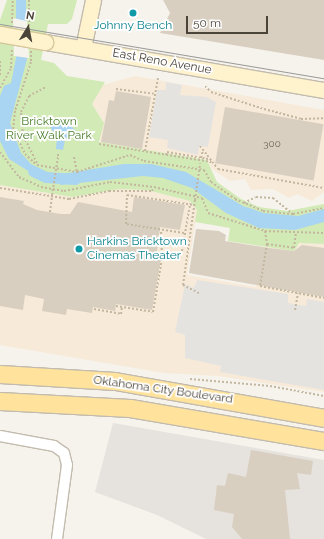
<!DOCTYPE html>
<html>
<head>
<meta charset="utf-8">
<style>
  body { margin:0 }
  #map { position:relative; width:324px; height:539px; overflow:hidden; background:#f6f3ec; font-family:Raleway,sans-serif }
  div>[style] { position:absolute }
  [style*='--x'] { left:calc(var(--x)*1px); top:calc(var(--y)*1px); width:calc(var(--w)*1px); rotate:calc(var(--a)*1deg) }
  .commercial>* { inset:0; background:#f7ead8 }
  .industrial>* { inset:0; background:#e6e2dd }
  .green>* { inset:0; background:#d2eab5 }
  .parking>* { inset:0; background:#e5e3e0 }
  .water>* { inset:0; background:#a9d4f2 }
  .pier>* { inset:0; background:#f6f3ec }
  .canal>* { height:11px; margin:-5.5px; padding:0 5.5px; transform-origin:5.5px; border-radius:5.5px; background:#a9d4f2 }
  .building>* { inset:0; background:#d8cfc1; transform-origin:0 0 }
  .path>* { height:2px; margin-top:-1px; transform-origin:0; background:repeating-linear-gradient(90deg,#c4b79f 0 2px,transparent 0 4px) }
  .roads { filter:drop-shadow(1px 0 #c2bbae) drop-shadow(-1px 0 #c2bbae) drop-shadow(0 1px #c2bbae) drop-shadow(0 -1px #c2bbae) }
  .street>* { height:10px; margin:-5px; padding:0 5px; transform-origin:5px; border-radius:5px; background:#fff }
  .secondary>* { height:15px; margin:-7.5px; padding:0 7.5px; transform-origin:7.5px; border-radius:7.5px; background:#fff3cd }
  .primary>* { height:17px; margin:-8.5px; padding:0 8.5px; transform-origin:8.5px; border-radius:8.5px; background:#ffe39c }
  .tram>* { height:1px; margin:-0.5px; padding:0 0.5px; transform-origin:0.5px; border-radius:0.5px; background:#9a9a9a }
  .path-bridge>* { height:2px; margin-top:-1px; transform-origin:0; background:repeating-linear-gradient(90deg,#c4b79f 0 2px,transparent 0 4px) }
  .bridges { filter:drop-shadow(1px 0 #d6c79b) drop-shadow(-1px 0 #d6c79b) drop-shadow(0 1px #d6c79b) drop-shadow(0 -1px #d6c79b) }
  .secondary-bridge>* { height:15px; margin:-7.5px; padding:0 7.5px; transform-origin:7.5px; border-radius:7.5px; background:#fff3cd }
  .dots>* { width:11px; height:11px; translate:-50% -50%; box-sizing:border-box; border:2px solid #fff; border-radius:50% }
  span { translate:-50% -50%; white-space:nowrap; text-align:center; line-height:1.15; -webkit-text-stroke:3.5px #fff; paint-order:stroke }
  .number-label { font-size:10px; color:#6e675b }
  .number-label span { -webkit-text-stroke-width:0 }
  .culture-label { font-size:12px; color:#0d838f }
  .left { translate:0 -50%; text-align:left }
  .street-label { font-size:12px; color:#4b4439 }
  .park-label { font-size:12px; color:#4a7f2a }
  .north { position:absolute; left:8px; top:8px; width:40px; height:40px; -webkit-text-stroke:3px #fff; paint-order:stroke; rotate:10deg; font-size:11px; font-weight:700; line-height:16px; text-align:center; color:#4b4439 }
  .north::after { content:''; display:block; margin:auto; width:14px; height:18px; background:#4b4439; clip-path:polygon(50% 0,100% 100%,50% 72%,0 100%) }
  .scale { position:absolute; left:186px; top:16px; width:82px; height:18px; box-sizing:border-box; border:2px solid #4b4439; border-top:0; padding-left:5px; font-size:12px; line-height:14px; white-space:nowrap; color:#4b4439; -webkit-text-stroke:3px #fff; paint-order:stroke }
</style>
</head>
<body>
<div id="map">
  <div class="commercial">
    <div style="clip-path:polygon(135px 76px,324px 110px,324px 192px,312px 201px,297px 194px,289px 198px,273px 189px,251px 190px,245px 179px,230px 181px,212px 169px,207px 160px,101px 143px,98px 136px,103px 120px,92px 104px,103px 85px)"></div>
    <div style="clip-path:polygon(0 185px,72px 197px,120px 189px,147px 190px,190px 201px,197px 210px,187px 275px,256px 287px,265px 246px,294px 251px,299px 243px,324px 244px,324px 392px,218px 376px,164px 373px,0 345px)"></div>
  </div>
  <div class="industrial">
    <div style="clip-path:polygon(113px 423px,324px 460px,324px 539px,206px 539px,157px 515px,95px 492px)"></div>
  </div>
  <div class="green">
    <div style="clip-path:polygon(7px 0,77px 0,72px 19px,67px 24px,48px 24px,41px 60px,54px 63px,67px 76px,105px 82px,92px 104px,104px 123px,99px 142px,207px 160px,217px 182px,241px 199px,259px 207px,287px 211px,324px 204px,324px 244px,299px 243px,294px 251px,228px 241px,230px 228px,195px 222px,197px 210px,190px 201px,147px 190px,120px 189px,72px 197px,0 185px,0 20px)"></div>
  </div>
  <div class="parking">
    <div style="clip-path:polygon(166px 82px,182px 85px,180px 95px,207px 97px,216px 102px,208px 147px,199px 146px,198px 155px,167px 148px,168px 140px,149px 137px,157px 90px,166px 90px)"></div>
    <div style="clip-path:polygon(197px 280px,288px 294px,288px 303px,306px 306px,307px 299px,324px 302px,324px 390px,220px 372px,221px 366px,185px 358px,185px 335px,175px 332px,185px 284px,194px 288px)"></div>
  </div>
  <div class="water">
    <div style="clip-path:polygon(16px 0,26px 0,27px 59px,10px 123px,21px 153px,31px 164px,48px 173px,46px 182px,9px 159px,0 141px,0 96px,4px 86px,11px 83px,16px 58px)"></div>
    <div style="clip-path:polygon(65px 120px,77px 132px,65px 140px,63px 150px,56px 149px,57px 138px,49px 125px,57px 126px)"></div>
    <div style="clip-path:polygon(124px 164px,151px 164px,186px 172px,243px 206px,264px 213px,298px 216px,324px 209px,324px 222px,295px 230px,259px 228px,226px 213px,192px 188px,163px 178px,143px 176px,60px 185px,62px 174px)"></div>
  </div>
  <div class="pier">
    <div style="clip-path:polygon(13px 18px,27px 21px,29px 58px,14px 56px)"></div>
  </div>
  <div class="canal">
    <div style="--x:33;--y:171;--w:14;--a:25"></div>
    <div style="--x:46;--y:177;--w:29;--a:4"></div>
  </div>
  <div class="building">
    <div style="clip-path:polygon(163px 0,324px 0,324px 60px,160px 33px,170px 13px)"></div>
    <div style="clip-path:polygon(116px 91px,151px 97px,142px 149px,101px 142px,109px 100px,114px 101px)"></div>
    <div style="left:225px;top:107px;width:100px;height:57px;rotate:10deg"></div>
    <div style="clip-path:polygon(0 197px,24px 201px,23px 204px,37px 210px,61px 214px,70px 214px,78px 202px,132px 212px,134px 197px,185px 205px,180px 230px,160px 227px,156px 259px,161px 259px,152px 310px,116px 304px,115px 311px,93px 307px,92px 313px,67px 309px,66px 315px,42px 311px,44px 299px,25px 295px,23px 310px,0 306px)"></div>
    <div style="clip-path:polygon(196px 229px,219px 231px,226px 235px,225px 241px,269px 248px,294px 251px,302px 245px,324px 248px,324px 297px,189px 273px)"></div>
    <div style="clip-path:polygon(251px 450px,313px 461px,311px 475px,297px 473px,300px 489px,285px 490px,290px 539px,242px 539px,232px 527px,234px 514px,214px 510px,217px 485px,225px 486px,228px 473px,246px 477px)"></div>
  </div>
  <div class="path">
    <div style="--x:29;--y:0;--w:27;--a:90"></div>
    <div style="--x:12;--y:23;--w:23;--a:-88"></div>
    <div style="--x:31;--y:51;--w:11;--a:90"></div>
    <div style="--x:31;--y:62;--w:52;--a:108.1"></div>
    <div style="--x:15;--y:111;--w:18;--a:96"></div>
    <div style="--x:13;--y:129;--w:28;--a:64"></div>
    <div style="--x:25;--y:154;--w:16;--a:43"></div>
    <div style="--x:37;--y:165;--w:41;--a:9.9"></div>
    <div style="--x:77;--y:172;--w:56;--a:-17.8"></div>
    <div style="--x:130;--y:155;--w:15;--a:23"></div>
    <div style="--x:144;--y:161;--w:61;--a:8.5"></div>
    <div style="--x:204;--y:170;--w:14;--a:60"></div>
    <div style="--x:211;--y:182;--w:29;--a:35"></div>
    <div style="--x:235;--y:199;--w:30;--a:23"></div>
    <div style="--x:263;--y:211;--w:30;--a:6"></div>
    <div style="--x:293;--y:214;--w:32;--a:-11"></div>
    <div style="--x:0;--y:61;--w:15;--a:90"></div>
    <div style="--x:205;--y:86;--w:8;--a:45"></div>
    <div style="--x:211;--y:92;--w:56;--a:17.8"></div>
    <div style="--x:264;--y:109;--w:38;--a:15"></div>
    <div style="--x:301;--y:119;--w:23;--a:-2"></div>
    <div style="--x:0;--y:88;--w:23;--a:-61"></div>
    <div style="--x:11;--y:68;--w:19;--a:-87"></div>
    <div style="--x:116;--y:89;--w:38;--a:7"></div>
    <div style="--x:99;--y:144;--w:114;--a:9.1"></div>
    <div style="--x:200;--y:146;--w:29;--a:52"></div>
    <div style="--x:218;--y:169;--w:108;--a:10.2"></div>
    <div style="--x:145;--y:151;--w:74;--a:-79.9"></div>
    <div style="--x:0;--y:152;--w:31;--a:53"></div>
    <div style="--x:19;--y:177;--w:24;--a:24"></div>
    <div style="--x:41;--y:187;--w:23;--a:10"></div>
    <div style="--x:64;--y:191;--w:47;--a:-11.1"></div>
    <div style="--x:110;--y:182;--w:44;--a:6.5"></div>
    <div style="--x:154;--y:187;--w:49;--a:12.9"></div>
    <div style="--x:202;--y:198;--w:16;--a:68"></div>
    <div style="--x:208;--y:213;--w:60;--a:17.5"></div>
    <div style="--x:265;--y:231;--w:59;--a:1.9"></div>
    <div style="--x:58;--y:154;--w:2;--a:90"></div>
    <div style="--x:166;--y:155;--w:3;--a:-72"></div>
    <div style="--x:167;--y:152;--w:42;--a:9.7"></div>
    <div style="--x:74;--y:157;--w:15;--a:79"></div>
    <div style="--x:201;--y:158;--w:8;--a:-76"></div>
    <div style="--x:37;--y:163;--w:31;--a:-117"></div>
    <div style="--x:23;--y:135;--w:23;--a:-95"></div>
    <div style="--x:21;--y:112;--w:18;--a:-63"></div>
    <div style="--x:29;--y:96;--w:19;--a:-28"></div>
    <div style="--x:0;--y:188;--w:70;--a:9.1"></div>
    <div style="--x:69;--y:199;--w:41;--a:-11.3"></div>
    <div style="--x:109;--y:191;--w:43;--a:0"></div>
    <div style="--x:152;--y:191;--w:4;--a:-63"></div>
    <div style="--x:195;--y:200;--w:86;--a:98"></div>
    <div style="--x:183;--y:285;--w:18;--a:27"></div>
    <div style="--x:244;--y:203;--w:13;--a:-27"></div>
    <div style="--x:256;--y:197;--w:17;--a:3"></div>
    <div style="--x:273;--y:198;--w:26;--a:39"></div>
    <div style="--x:50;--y:212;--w:17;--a:-83"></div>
    <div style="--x:265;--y:231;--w:13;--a:81"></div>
    <div style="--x:267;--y:244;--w:27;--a:8"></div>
    <div style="--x:294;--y:248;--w:16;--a:-83"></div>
    <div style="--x:184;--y:233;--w:59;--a:-171.2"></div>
    <div style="--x:126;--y:224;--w:29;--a:-88"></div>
    <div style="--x:127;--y:195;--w:68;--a:8.5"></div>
    <div style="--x:267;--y:244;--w:43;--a:99.5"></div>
    <div style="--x:260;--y:286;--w:65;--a:10.6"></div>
    <div style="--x:182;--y:251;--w:48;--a:-80.3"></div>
    <div style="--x:116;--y:306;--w:37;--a:9"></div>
    <div style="--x:153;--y:312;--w:55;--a:-80.5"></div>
    <div style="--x:162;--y:258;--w:27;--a:-92"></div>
    <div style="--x:94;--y:309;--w:27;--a:10"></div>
    <div style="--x:121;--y:314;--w:7;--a:-82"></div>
    <div style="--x:295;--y:310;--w:17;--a:-80"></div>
    <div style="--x:190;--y:379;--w:80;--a:5"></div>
    <div style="--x:270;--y:386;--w:55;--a:10.5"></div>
  </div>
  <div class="roads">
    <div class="street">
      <div style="--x:0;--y:436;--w:55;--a:10.5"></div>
      <div style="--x:54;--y:446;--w:12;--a:35"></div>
      <div style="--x:64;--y:453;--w:12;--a:76"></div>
      <div style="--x:67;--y:465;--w:75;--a:97.7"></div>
    </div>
    <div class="secondary">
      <div style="--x:45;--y:42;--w:283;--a:9.8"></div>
      <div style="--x:83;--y:48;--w:49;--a:-78.2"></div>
    </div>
    <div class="primary">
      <div style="--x:0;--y:374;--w:115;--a:3.5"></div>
      <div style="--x:115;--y:381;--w:212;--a:10"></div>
      <div style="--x:0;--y:401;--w:130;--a:3.1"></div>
      <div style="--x:130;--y:408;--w:197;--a:9.7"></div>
    </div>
  </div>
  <div class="tram">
    <div style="--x:0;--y:24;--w:328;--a:9.5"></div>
  </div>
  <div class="path-bridge">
    <div style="--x:52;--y:195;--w:39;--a:-81"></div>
    <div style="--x:195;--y:200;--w:37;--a:-82"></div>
  </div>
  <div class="bridges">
    <div class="secondary-bridge">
      <div style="--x:0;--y:34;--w:46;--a:10.1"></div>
    </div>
  </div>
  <div class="dots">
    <div style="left:133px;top:13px;background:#0f9aa8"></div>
    <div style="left:79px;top:249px;background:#0f9aa8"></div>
  </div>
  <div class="number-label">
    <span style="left:272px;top:144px">300</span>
  </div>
  <div class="culture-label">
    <span style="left:133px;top:26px">Johnny Bench</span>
    <span class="left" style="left:87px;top:249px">Harkins Bricktown<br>Cinemas Theater</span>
  </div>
  <div class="street-label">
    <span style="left:162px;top:62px;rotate:10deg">East Reno Avenue</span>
    <span style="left:163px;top:390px;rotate:8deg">Oklahoma City Boulevard</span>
  </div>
  <div class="park-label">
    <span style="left:49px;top:129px">Bricktown<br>River Walk Park</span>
  </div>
  <div class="north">N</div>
  <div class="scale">50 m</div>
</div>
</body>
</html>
